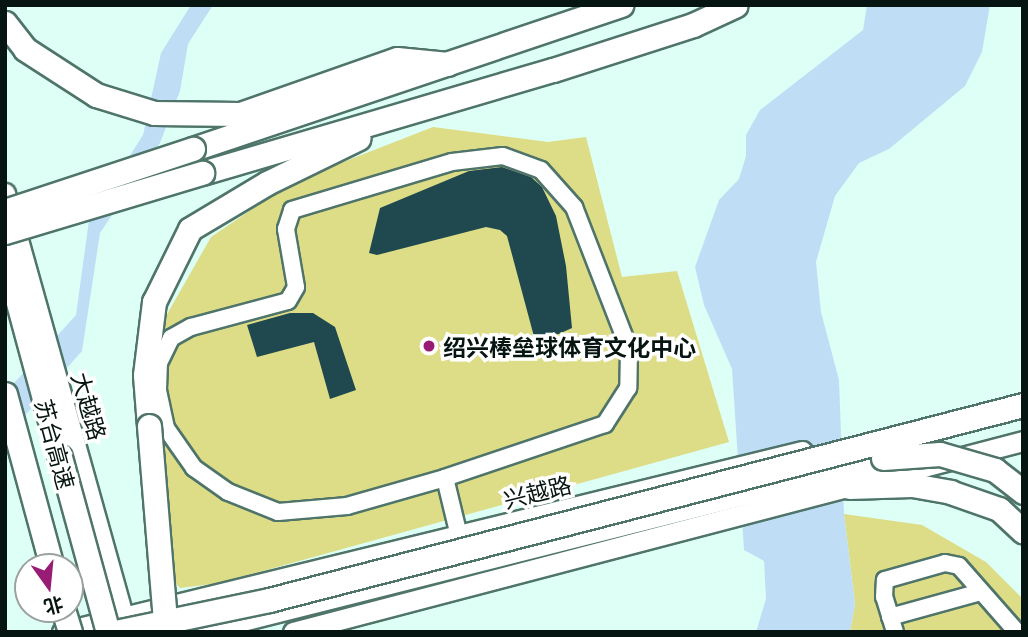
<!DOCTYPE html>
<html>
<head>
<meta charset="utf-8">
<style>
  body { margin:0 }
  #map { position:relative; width:1028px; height:637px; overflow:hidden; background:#defff5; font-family:Literata,"Noto Sans SC",serif }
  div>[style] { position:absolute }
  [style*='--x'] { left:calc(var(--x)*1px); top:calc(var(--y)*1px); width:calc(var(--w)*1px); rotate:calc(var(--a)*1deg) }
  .green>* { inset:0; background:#dddc87 }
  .water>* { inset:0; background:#bfdef6 }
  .building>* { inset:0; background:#1f494f }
  .roads { filter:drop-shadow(2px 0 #4f746a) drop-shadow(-2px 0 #4f746a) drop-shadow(0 2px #4f746a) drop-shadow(0 -2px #4f746a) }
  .minor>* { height:16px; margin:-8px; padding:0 8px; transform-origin:8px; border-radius:8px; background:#fff }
  .major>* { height:19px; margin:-9.5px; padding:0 9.5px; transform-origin:9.5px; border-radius:9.5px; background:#fff }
  .highway>* { height:23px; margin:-11.5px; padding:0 11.5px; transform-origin:11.5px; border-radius:11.5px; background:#fff }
  .bridges { filter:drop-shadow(2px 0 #4f746a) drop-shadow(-2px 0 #4f746a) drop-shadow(0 2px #4f746a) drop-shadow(0 -2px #4f746a) }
  .highway-bridge>* { height:23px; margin:-11.5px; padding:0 11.5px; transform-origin:11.5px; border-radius:11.5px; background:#fff }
  .dots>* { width:19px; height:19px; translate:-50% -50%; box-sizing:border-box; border:4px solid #fff; border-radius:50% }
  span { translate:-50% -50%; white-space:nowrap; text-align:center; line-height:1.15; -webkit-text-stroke:7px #fff; paint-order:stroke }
  .poi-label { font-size:23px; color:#061511; font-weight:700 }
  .left { translate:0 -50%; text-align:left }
  .street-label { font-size:23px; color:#061511 }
  .frame { position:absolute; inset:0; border:7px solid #061511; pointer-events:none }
  .north { position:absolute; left:14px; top:553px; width:70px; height:70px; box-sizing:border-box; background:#fff; border:2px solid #9ba1a0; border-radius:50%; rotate:165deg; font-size:19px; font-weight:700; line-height:28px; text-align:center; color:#061511 }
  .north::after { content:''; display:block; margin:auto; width:24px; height:32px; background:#981c74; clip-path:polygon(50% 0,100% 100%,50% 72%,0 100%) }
</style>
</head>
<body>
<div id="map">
  <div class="green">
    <div style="clip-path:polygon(433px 127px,548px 142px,586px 137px,622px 277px,677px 271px,729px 442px,220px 583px,180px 588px,171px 578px,153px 369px,162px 323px,211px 237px,292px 182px)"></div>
    <div style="clip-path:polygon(844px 514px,922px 525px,986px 562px,1023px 599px,1023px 632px,850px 632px,855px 604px)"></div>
  </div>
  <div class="water">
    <div style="clip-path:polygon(191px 5px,213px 5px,188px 44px,180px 91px,160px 143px,100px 233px,82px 351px,5px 438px,5px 393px,76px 315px,89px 220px,143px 135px,161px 53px)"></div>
    <div style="clip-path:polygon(867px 5px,990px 5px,982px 52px,965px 86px,889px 149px,859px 163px,835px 196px,816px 262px,821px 312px,839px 380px,844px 514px,855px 604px,850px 632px,756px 632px,766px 599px,764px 561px,744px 550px,732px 369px,704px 305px,695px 267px,719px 200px,739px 179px,746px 156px,746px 135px,760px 110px,863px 30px)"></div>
  </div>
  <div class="building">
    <div style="clip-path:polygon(502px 167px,531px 177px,542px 187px,556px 216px,566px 266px,572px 328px,536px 344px,507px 236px,500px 230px,486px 227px,377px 255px,369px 253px,380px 208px,469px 171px)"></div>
    <div style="clip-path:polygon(290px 313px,313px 313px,335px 327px,356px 390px,330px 399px,314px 342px,257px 357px,247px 325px)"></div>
  </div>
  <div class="roads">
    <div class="minor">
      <div style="--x:445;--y:478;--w:102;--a:164.1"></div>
      <div style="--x:347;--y:506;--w:69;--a:175"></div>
      <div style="--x:278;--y:512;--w:54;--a:-158.2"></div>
      <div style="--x:228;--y:492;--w:42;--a:-144.8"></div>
      <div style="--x:194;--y:468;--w:49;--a:-125"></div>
      <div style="--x:166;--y:428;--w:39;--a:-102"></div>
      <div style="--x:158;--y:390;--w:27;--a:-88"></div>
      <div style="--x:159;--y:363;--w:28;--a:-64"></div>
      <div style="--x:171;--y:338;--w:23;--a:-29"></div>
      <div style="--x:191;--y:327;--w:100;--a:-15"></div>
      <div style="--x:288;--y:301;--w:16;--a:-60"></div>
      <div style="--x:296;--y:287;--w:59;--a:-99.8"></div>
      <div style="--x:286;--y:229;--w:20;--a:-72"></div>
      <div style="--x:292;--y:210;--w:167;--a:-16.7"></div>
      <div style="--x:452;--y:162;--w:51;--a:-6.7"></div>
      <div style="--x:503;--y:156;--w:40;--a:20.2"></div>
      <div style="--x:541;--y:170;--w:50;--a:48.3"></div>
      <div style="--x:574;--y:207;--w:152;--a:68.8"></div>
      <div style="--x:629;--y:349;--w:39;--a:91"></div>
      <div style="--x:628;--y:388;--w:43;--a:122.6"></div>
      <div style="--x:605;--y:424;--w:169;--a:161.4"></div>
      <div style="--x:445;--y:478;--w:60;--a:76.4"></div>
      <div style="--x:890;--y:617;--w:94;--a:-15.4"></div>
      <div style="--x:895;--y:632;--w:37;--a:-107"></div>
      <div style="--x:884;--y:597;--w:17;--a:-87"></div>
      <div style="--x:885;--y:580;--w:62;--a:-15.8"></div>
      <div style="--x:945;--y:563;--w:14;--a:12"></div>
      <div style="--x:959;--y:566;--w:88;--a:48.7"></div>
    </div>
    <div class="major">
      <div style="--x:5;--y:193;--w:455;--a:74.4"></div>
      <div style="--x:62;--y:632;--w:762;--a:-13.74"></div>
      <div style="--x:293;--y:632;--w:755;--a:-14.66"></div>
    </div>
    <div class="highway">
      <div style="--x:5;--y:23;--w:33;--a:52"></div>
      <div style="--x:25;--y:49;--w:85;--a:32.9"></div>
      <div style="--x:96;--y:95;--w:61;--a:17.2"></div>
      <div style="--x:154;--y:113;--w:86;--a:0.7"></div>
      <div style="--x:240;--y:114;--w:166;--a:-19.3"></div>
      <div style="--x:397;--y:59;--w:51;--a:5.6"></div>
      <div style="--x:193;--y:149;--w:452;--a:-18.6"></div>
      <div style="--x:202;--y:173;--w:366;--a:-16.4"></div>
      <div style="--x:553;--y:70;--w:147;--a:-17.8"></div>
      <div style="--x:693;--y:25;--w:47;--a:-24.9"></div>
      <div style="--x:5;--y:255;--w:209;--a:74.8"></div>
      <div style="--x:5;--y:394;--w:179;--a:74.8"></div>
      <div style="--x:149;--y:426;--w:51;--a:-94.5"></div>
      <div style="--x:145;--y:375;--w:74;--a:-83"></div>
      <div style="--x:154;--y:302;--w:81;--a:-63.7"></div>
      <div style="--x:190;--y:229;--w:90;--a:-30.9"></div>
      <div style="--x:267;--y:183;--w:102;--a:-26.1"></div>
      <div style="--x:849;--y:487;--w:63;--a:-1.8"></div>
      <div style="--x:912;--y:485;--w:39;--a:10"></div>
      <div style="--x:950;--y:492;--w:52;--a:19.1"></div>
      <div style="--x:999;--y:509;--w:33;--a:43"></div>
      <div style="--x:190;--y:632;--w:715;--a:-14.09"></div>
    </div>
  </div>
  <div class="bridges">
    <div class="highway-bridge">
      <div style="--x:5;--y:211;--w:198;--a:-18.3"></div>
      <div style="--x:5;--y:232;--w:206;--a:-16.7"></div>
      <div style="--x:149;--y:426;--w:207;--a:85.3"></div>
      <div style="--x:60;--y:457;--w:181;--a:74.7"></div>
      <div style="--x:883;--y:458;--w:57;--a:-4"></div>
      <div style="--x:940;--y:454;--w:57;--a:16.2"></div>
      <div style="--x:995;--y:470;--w:36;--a:38"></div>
      <div style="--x:63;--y:609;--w:24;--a:73"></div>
      <div style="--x:116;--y:632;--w:156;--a:-11.8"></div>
      <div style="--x:269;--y:600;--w:779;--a:-14.5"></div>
    </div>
  </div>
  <div class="dots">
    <div style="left:429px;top:346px;background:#981c74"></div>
  </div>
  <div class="poi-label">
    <span class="left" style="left:443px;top:346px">绍兴棒垒球体育文化中心</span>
  </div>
  <div class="street-label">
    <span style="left:90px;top:406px;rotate:74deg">大越路</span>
    <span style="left:56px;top:444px;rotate:75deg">苏台高速</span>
    <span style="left:537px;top:491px;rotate:-14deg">兴越路</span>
  </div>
  <div class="frame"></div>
  <div class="north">北</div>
</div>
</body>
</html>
